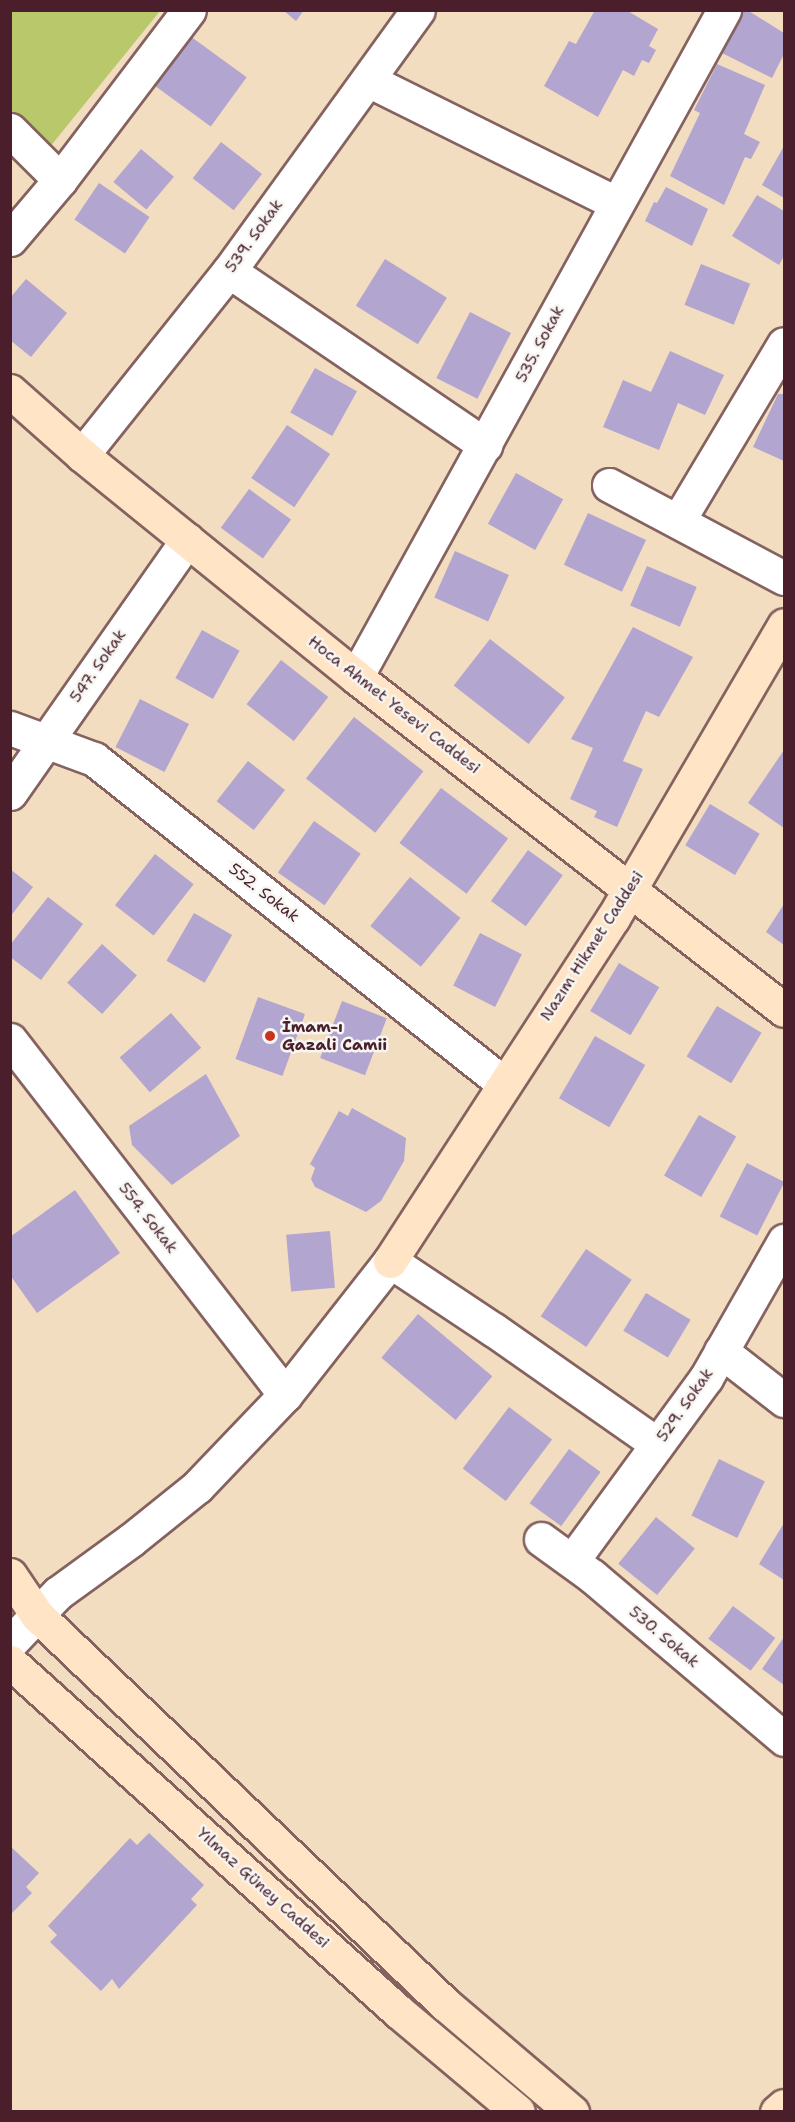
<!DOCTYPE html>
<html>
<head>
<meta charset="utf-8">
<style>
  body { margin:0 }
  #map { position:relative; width:795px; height:2122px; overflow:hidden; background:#f2ddc0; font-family:"Shantell Sans",sans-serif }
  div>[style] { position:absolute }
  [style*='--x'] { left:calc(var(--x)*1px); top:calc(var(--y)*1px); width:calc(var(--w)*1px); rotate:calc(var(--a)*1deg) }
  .green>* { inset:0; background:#b9c86b }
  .building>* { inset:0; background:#b2a5cf; transform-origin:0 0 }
  .roads { filter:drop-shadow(2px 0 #85625f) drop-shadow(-2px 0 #85625f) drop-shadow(0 2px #85625f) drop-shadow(0 -2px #85625f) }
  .street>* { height:33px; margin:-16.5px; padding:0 16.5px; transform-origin:16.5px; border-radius:16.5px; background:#fff }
  .secondary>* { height:33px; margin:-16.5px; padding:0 16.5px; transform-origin:16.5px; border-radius:16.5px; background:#ffe4c6 }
  .dots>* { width:16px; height:16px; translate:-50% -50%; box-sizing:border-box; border:3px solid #f6f6f2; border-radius:50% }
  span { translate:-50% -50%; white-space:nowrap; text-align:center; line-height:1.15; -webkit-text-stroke:5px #f6f6f2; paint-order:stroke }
  .street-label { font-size:16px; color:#4a1f2b }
  .poi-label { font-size:16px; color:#4a1f2b; font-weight:700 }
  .left { translate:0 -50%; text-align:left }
  .frame { position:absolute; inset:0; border:12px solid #4a1f2b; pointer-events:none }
</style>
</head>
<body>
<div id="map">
  <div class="green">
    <div style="clip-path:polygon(10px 11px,160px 11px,49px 148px,11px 112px)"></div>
  </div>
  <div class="building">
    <div style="clip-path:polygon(283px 10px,304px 10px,296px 21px)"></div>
    <div style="clip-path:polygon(595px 10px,626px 10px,658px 29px,649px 46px,656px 50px,649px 63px,642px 60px,634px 76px,623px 70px,598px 117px,544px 86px,569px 41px,576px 44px)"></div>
    <div style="clip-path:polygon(735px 10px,747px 10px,784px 33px,784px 54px,772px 78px,712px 48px)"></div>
    <div style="left:190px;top:36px;width:70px;height:61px;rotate:36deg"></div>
    <div style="clip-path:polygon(717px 64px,765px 85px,744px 134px,760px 142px,751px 159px,745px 157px,724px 205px,670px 176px,700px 113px,694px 110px)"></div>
    <div style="left:221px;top:142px;width:52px;height:46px;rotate:38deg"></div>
    <div style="clip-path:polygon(784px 146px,784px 198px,762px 185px)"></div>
    <div style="left:141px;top:149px;width:43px;height:43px;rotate:40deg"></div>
    <div style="left:99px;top:183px;width:61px;height:44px;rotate:34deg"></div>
    <div style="clip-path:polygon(666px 187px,708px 209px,692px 246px,645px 221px,654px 202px,657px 203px)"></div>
    <div style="clip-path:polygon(757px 195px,784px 211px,784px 256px,779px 265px,732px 236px)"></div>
    <div style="left:385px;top:259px;width:73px;height:55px;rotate:32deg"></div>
    <div style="left:701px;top:264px;width:53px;height:44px;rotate:22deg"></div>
    <div style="clip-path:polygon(26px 279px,67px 313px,31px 357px,10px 340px,10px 298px)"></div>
    <div style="left:470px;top:312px;width:46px;height:74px;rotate:27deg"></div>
    <div style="clip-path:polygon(670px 351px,724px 375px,705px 415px,678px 403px,659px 450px,603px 427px,623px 380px,651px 392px)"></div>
    <div style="left:315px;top:368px;width:48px;height:51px;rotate:29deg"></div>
    <div style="clip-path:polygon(778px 394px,784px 394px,784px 461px,753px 447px)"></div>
    <div style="left:287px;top:425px;width:52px;height:64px;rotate:34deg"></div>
    <div style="left:516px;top:473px;width:54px;height:58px;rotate:29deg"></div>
    <div style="left:249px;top:489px;width:52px;height:48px;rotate:36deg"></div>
    <div style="left:588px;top:513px;width:64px;height:57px;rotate:25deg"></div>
    <div style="left:455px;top:551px;width:59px;height:51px;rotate:24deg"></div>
    <div style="left:647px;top:566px;width:54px;height:43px;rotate:23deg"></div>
    <div style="clip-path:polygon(633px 627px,693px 657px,659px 717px,646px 711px,623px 761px,643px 769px,617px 827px,594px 817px,597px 811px,570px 799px,593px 748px,571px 739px)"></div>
    <div style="left:202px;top:630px;width:43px;height:55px;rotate:29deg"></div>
    <div style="left:490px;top:639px;width:95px;height:59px;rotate:38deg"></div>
    <div style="left:281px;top:660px;width:60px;height:56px;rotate:38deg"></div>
    <div style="left:140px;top:699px;width:55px;height:54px;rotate:27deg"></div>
    <div style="left:354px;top:717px;width:88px;height:78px;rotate:38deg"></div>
    <div style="clip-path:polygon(784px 750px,784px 828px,748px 803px)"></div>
    <div style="left:248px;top:761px;width:47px;height:51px;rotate:38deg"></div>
    <div style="left:441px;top:788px;width:84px;height:69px;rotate:37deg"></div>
    <div style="left:710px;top:804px;width:58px;height:48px;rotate:31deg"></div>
    <div style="left:314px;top:821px;width:57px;height:63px;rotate:35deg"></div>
    <div style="left:528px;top:850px;width:43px;height:63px;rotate:36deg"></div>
    <div style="left:155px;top:854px;width:49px;height:65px;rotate:38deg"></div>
    <div style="clip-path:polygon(10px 869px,33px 887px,10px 917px)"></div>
    <div style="left:410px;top:877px;width:65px;height:63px;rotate:39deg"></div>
    <div style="clip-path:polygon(48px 897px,83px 924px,41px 980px,10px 957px,10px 945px)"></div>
    <div style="clip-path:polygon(784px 904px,784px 945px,766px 932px)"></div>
    <div style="left:194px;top:913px;width:44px;height:55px;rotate:30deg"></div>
    <div style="left:480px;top:933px;width:47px;height:59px;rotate:27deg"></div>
    <div style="left:102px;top:944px;width:47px;height:52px;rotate:42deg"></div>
    <div style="left:619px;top:963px;width:47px;height:56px;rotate:31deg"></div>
    <div style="left:258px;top:997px;width:50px;height:66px;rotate:20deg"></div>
    <div style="left:342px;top:1001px;width:48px;height:61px;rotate:21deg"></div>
    <div style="left:717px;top:1006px;width:52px;height:59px;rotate:31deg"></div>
    <div style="left:171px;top:1013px;width:46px;height:68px;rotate:49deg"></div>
    <div style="left:595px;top:1036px;width:58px;height:72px;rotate:30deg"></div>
    <div style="clip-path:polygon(206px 1074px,240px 1136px,172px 1185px,132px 1145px,129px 1126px)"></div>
    <div style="clip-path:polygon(352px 1108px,406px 1138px,404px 1161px,381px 1201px,366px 1212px,315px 1187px,311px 1179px,315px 1168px,310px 1164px,339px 1111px,348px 1116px)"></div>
    <div style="left:699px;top:1115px;width:43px;height:70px;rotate:30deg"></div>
    <div style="left:747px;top:1163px;width:42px;height:60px;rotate:27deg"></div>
    <div style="clip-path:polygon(75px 1190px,120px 1253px,37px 1313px,10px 1275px,10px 1237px)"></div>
    <div style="left:330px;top:1231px;width:57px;height:44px;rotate:85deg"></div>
    <div style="left:586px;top:1249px;width:55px;height:81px;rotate:34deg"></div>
    <div style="left:646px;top:1293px;width:52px;height:44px;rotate:31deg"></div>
    <div style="left:418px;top:1314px;width:97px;height:57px;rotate:40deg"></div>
    <div style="left:509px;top:1407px;width:54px;height:77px;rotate:37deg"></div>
    <div style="left:569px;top:1449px;width:39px;height:67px;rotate:36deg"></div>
    <div style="left:719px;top:1459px;width:51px;height:63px;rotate:26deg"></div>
    <div style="left:656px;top:1517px;width:50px;height:60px;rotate:39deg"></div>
    <div style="clip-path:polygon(784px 1523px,784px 1580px,759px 1564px)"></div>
    <div style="left:733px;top:1606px;width:53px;height:41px;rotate:37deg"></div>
    <div style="clip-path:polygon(784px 1637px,784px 1685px,762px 1669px)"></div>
    <div style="clip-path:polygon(149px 1833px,204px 1885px,191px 1899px,197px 1905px,119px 1989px,112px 1979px,101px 1991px,50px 1942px,57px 1935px,48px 1926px,130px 1838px,137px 1845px)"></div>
    <div style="clip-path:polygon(10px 1846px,39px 1873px,26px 1887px,32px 1893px,10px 1915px)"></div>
  </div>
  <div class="roads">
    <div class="street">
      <div style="--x:368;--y:80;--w:277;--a:26.4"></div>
      <div style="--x:10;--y:130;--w:71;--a:45"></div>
      <div style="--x:10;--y:239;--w:77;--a:-49.7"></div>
      <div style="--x:60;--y:180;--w:213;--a:-52.8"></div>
      <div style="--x:229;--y:271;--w:310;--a:34.2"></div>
      <div style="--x:82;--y:455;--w:236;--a:-51.4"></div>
      <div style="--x:229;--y:271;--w:322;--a:-54.1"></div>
      <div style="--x:609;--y:485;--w:198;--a:28"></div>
      <div style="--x:678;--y:521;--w:206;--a:-59.1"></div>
      <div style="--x:356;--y:677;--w:762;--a:-61.11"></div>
      <div style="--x:10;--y:728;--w:90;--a:20.3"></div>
      <div style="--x:94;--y:759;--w:522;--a:38.39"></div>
      <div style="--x:10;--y:793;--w:309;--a:-55"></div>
      <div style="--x:10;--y:1040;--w:449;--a:52.2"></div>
      <div style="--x:721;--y:1351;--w:80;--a:37.9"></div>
      <div style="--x:541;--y:1539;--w:63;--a:36"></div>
      <div style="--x:592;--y:1576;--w:252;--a:40.3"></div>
      <div style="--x:572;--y:1561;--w:227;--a:-53.8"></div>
      <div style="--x:706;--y:1378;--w:158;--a:-60.3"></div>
      <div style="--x:10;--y:1643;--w:69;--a:-46.2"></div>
      <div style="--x:58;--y:1593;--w:90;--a:-36"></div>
      <div style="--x:131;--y:1540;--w:85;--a:-38.8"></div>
      <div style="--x:197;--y:1487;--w:127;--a:-46.3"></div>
      <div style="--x:285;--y:1395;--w:170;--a:-51.9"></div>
      <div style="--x:390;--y:1261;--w:125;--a:33.6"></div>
      <div style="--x:494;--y:1330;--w:199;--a:35"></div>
    </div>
    <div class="secondary">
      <div style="--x:10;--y:391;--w:96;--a:41.6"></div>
      <div style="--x:82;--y:455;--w:353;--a:39"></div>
      <div style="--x:356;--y:677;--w:542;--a:37.88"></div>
      <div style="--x:390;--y:1261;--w:409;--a:-57"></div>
      <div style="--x:613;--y:918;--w:339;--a:-59.7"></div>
      <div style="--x:10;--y:1575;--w:48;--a:56"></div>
      <div style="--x:37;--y:1615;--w:564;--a:43.63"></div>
      <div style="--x:445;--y:2004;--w:167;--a:40.4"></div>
      <div style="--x:10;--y:1662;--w:523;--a:41.98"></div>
      <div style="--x:399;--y:2012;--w:155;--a:40"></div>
      <div style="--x:777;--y:2112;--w:9;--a:-41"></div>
    </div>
  </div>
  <div class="dots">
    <div style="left:270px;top:1036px;background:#c8321e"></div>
  </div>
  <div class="street-label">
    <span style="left:254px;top:236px;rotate:-54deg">539. Sokak</span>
    <span style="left:540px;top:344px;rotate:-62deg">535. Sokak</span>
    <span style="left:98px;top:666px;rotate:-55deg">547. Sokak</span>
    <span style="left:394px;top:705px;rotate:38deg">Hoca Ahmet Yesevi Caddesi</span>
    <span style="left:264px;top:893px;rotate:38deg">552. Sokak</span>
    <span style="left:592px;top:946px;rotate:-57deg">Nazım Hikmet Caddesi</span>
    <span style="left:148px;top:1218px;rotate:52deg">554. Sokak</span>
    <span style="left:685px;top:1405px;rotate:-55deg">529. Sokak</span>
    <span style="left:664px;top:1637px;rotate:40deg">530. Sokak</span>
    <span style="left:263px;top:1888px;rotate:42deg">Yılmaz Güney Caddesi</span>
  </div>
  <div class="poi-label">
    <span class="left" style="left:282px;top:1036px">İmam-ı<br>Gazali Camii</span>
  </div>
  <div class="frame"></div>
</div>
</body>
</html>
